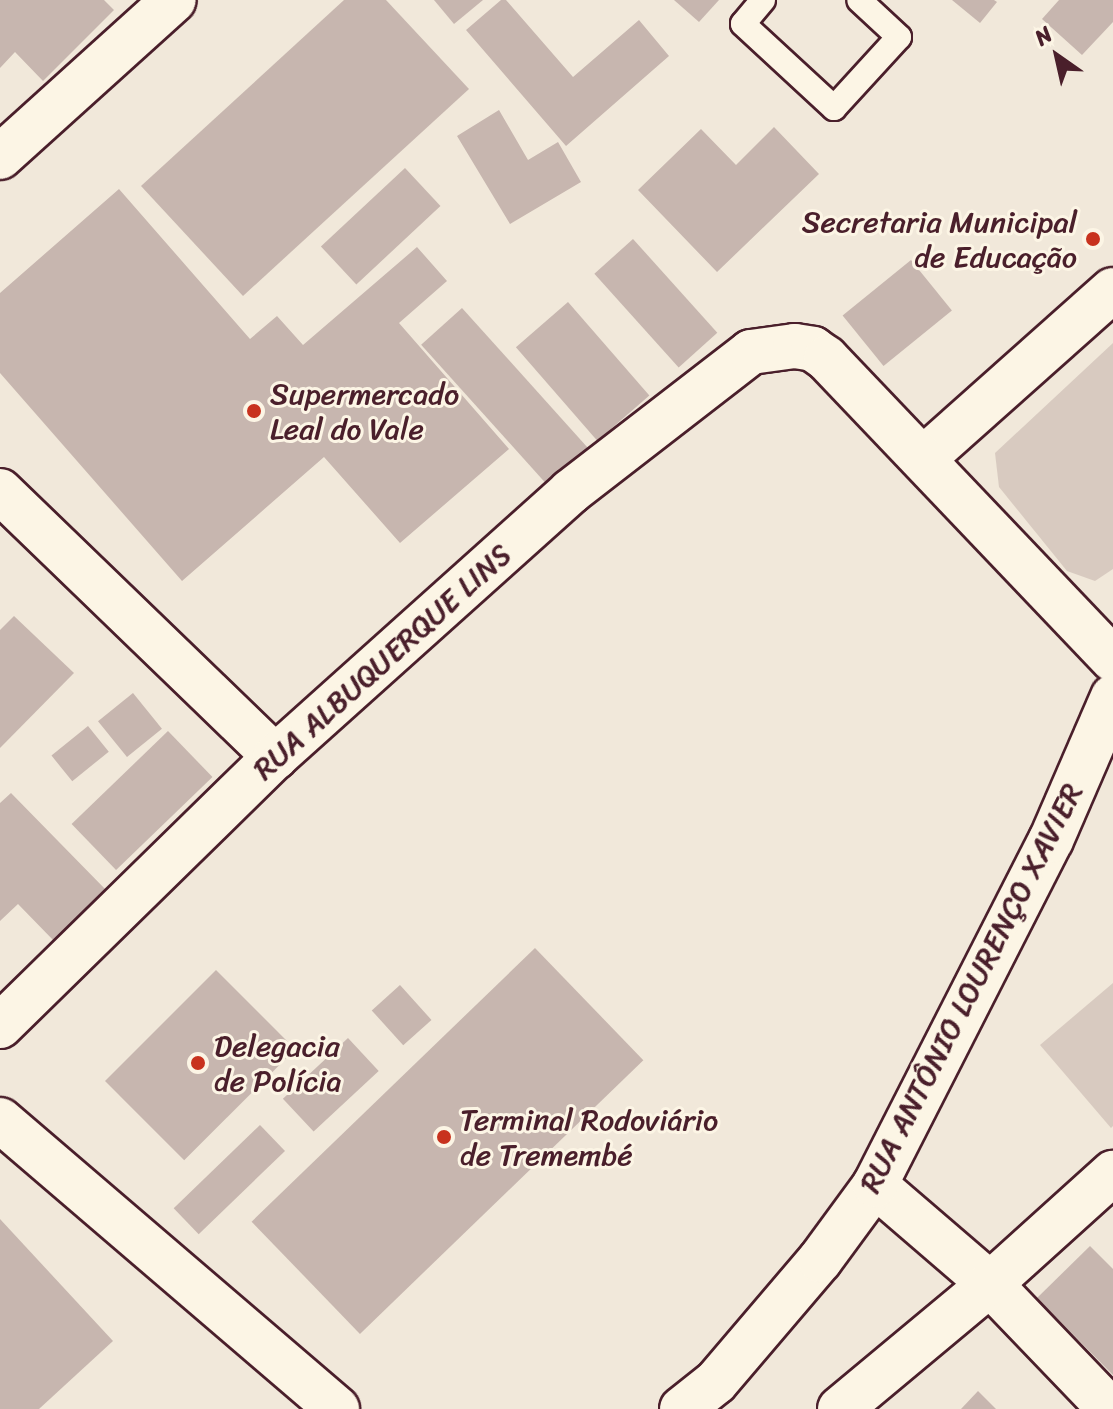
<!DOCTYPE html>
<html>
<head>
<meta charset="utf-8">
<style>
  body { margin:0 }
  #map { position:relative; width:1113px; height:1409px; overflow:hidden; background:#f1e8da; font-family:Sriracha,sans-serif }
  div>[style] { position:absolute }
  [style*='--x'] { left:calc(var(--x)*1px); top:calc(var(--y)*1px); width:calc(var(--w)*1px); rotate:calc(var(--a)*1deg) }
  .green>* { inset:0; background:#d8cac0 }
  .building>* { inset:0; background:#c7b6af; transform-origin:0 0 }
  .roads { filter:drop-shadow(2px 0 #4a1f2b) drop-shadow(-2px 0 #4a1f2b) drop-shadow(0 2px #4a1f2b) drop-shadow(0 -2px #4a1f2b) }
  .lane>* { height:24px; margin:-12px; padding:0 12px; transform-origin:12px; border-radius:12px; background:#fcf5e5 }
  .street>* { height:44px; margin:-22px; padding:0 22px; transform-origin:22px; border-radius:22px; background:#fcf5e5 }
  .primary>* { height:44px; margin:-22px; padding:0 22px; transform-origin:22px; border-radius:22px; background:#fcf5e5 }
  .dots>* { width:22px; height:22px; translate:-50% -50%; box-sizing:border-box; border:4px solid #fcf5e5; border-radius:50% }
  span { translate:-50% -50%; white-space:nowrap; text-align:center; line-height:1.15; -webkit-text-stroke:6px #fcf5e5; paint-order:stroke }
  .poi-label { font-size:30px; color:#4a1f2b }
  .right { translate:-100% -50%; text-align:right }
  .left { translate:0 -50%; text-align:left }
  .street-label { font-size:30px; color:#4a1f2b }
  .north { position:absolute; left:1017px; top:16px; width:80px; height:80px; -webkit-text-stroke:6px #fcf5e5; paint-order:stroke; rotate:326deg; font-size:22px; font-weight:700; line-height:32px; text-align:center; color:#4a1f2b }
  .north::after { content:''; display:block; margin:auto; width:28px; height:36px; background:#4a1f2b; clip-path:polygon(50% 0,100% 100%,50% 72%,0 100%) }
</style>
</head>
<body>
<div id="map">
  <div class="green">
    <div style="clip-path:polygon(1113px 343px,1113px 569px,1095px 581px,1067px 571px,999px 487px,995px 453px)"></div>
    <div style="clip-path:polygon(1113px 983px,1113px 1126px,1111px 1128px,1040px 1045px)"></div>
  </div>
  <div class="building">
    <div style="clip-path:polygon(0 0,104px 0,114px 10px,43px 81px,15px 52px,0 68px)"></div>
    <div style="clip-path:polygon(344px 0,386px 0,469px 89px,243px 296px,141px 186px)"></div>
    <div style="clip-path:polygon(434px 0,483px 0,454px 24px)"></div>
    <div style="clip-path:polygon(501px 0,506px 0,573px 77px,639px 20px,669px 56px,566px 146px,466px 30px)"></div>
    <div style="clip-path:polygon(674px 0,719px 0,699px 22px)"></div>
    <div style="clip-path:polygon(952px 0,994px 0,997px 2px,980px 23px)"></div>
    <div style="clip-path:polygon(1059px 0,1113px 0,1113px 22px,1082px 55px,1042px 19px)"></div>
    <div style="clip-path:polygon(499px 110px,528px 160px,558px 142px,581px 182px,510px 224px,457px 136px)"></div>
    <div style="clip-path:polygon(774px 127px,819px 174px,717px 272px,638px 190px,701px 129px,736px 165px)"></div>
    <div style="left:405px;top:168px;width:52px;height:115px;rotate:47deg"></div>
    <div style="clip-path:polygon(119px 189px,250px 339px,277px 316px,303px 345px,417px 247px,447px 281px,399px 323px,509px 449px,400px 543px,324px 457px,182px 581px,0 373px,0 293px)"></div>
    <div style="left:633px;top:239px;width:126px;height:52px;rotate:48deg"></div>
    <div style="left:911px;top:260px;width:65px;height:88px;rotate:51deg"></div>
    <div style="left:568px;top:302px;width:124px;height:69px;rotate:49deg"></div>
    <div style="left:462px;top:308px;width:198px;height:55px;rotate:48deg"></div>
    <div style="clip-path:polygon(14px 616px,74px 673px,0 748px,0 630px)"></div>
    <div style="left:133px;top:693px;width:46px;height:45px;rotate:51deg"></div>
    <div style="left:88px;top:726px;width:33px;height:47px;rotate:51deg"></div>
    <div style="left:168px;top:731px;width:64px;height:134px;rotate:46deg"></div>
    <div style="clip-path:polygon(11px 793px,107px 891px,54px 941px,18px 904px,0 921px,0 803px)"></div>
    <div style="left:535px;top:948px;width:156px;height:394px;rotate:46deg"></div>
    <div style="left:216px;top:970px;width:112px;height:157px;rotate:45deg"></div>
    <div style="left:400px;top:985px;width:47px;height:38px;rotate:48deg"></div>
    <div style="left:348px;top:1038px;width:45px;height:89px;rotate:47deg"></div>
    <div style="left:260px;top:1125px;width:36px;height:120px;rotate:46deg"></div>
    <div style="clip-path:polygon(0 1219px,113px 1341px,39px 1409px,0 1409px)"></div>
    <div style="clip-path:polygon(1090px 1246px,1113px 1269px,1113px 1375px,1037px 1298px)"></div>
    <div style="clip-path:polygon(978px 1391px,996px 1409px,961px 1409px)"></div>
  </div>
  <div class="roads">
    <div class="lane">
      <div style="--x:763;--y:0;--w:31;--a:130"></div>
      <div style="--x:743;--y:24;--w:124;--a:42.7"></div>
      <div style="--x:834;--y:108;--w:96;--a:-47.5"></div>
      <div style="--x:899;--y:37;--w:54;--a:-137.2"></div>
    </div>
    <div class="street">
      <div style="--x:0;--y:157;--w:234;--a:-42.1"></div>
      <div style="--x:923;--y:459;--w:254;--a:-41.7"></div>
      <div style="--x:0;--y:491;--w:383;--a:44"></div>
      <div style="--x:0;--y:1026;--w:385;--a:-44.4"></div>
      <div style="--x:275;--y:757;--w:397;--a:-41.9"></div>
      <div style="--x:570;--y:492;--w:229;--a:-37.7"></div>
      <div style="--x:751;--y:352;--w:44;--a:-7.8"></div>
      <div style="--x:795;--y:346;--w:18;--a:9"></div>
      <div style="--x:813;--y:349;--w:16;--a:35"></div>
      <div style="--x:826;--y:358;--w:416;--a:46.4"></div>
      <div style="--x:0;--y:1120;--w:444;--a:40.6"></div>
      <div style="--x:875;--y:1185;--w:152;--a:40.7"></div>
      <div style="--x:990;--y:1284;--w:173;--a:46.2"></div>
      <div style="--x:840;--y:1409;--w:195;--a:-39.8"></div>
      <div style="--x:990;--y:1284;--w:166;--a:-42.1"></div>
    </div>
    <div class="primary">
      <div style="--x:682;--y:1409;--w:43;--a:-38.5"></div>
      <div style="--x:716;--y:1382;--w:160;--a:-49.6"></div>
      <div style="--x:820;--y:1260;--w:93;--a:-53.7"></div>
      <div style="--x:875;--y:1185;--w:387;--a:-63"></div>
      <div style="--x:1051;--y:840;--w:156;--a:-66.6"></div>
    </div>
  </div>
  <div class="dots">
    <div style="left:1093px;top:239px;background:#c8321e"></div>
    <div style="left:254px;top:411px;background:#c8321e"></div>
    <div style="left:198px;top:1063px;background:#c8321e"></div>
    <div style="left:444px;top:1137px;background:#c8321e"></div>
  </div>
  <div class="poi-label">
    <span class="right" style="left:1077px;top:239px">Secretaria Municipal<br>de Educação</span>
    <span class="left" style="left:270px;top:411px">Supermercado<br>Leal do Vale</span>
    <span class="left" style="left:214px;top:1063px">Delegacia<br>de Polícia</span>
    <span class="left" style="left:460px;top:1137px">Terminal Rodoviário<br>de Tremembé</span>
  </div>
  <div class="street-label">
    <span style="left:382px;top:662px;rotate:-42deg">RUA ALBUQUERQUE LINS</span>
    <span style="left:971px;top:988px;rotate:-63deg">RUA ANTÔNIO LOURENÇO XAVIER</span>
  </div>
  <div class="north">N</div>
</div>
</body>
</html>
